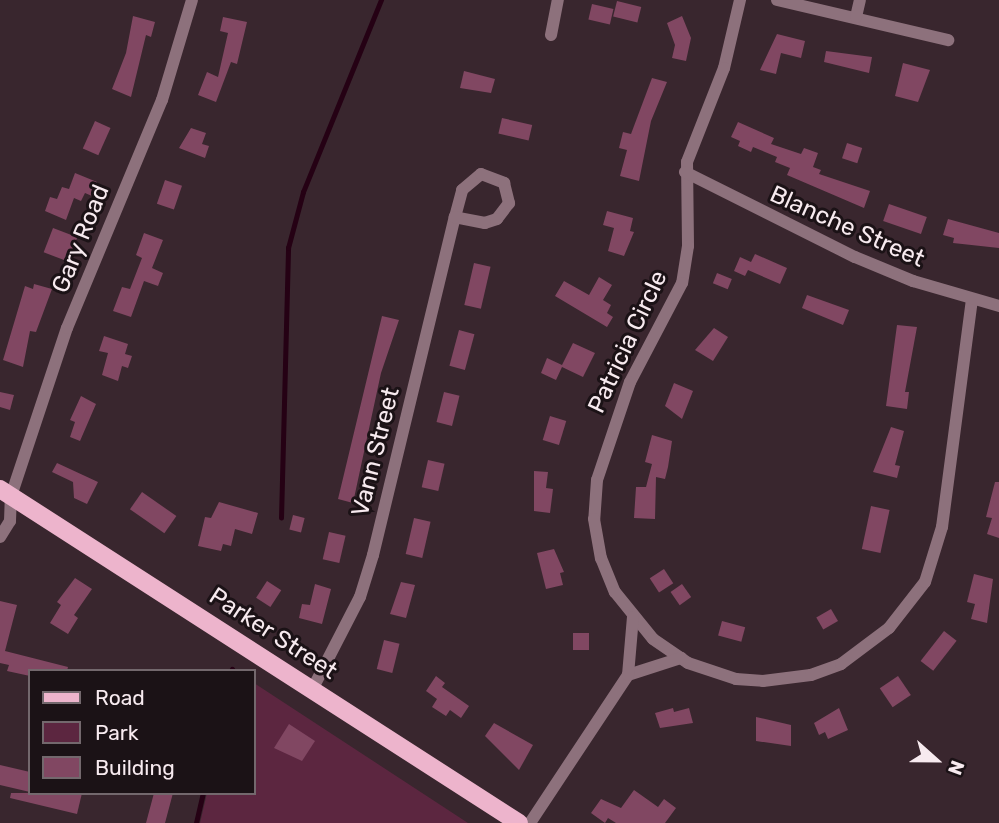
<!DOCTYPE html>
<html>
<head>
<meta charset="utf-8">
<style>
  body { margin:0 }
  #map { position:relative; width:999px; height:823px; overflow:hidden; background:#39262e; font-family:Rubik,sans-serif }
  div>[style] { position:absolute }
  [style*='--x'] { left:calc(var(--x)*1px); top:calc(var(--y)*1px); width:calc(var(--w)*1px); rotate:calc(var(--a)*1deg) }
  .green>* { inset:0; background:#5c2640 }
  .stream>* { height:4.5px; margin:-2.25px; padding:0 2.25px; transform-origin:2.25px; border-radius:2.25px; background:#250114 }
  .building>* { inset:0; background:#814762; transform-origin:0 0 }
  .minor>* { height:12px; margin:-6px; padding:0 6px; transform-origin:6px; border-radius:6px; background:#8d717c }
  .primary>* { height:18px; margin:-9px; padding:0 9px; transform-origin:9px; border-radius:9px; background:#edb4cc }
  span { translate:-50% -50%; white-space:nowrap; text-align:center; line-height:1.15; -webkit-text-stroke:6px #1b1216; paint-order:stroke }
  .street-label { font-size:24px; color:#f7eaef }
  .legend { position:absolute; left:28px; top:669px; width:228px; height:126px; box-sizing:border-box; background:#1b1216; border:2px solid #73686d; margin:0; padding:9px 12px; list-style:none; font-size:21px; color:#f7eaef }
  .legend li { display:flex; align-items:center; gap:14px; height:35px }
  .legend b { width:35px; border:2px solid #73686d }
  .north { position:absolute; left:901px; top:725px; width:70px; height:70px; -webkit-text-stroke:5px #1b1216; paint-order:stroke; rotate:111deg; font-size:19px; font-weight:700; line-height:28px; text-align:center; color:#f7eaef }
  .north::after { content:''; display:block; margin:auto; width:24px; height:32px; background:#f7eaef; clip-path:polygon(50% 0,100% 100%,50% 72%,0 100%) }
</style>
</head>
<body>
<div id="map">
  <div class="green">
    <div style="clip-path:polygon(254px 683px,468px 823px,200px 823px,207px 793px,254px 793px)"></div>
  </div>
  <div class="stream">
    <div style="--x:281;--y:518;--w:270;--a:-88.5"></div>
    <div style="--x:288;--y:248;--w:58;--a:-75"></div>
    <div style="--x:303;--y:192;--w:207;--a:-67.9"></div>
    <div style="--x:231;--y:671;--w:2;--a:-63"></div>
    <div style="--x:196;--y:823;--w:31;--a:-77"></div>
  </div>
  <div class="building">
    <div style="left:617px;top:1px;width:25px;height:16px;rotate:14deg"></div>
    <div style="left:592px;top:4px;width:22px;height:16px;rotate:13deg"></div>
    <div style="clip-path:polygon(133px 16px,155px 22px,151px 37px,146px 35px,131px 97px,112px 89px,126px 53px)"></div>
    <div style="clip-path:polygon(682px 16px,691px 38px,686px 61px,672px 58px,675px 45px,667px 23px)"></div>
    <div style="clip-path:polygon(223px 17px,247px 22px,237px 64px,231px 62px,216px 102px,198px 95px,207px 72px,218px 77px,228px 33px,220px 31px)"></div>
    <div style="clip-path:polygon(777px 34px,805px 41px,801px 58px,781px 53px,776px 74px,760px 70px)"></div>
    <div style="clip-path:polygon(826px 51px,872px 57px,869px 73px,824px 62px)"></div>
    <div style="clip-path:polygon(903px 63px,930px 70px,918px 102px,895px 96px)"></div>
    <div style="clip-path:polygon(464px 71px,495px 79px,491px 93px,460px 88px)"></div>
    <div style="clip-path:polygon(652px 78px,667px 82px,651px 121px,639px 181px,620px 176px,627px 150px,619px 148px,623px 132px,631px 134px)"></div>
    <div style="left:502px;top:118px;width:31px;height:16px;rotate:13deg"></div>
    <div style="left:95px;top:121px;width:17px;height:30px;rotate:24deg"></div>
    <div style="clip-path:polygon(738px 122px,774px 138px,771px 144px,801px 154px,804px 148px,818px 153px,813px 167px,821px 170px,819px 174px,870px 191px,864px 208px,787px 175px,790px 168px,775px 162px,777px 157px,753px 147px,751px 152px,738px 146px,740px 141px,731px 137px)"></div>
    <div style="clip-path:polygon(191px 128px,206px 133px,202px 144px,209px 146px,205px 158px,179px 148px)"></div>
    <div style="left:847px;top:143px;width:16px;height:16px;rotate:18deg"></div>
    <div style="clip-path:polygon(75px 173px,97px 182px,92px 196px,85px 193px,81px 201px,74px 198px,66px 220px,45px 211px,50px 197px,57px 199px,62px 187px,69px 189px)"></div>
    <div style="left:165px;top:180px;width:18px;height:25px;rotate:19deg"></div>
    <div style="left:889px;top:204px;width:40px;height:18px;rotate:19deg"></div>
    <div style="clip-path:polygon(607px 211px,633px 218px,630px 231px,634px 232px,624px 256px,608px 251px,614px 228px,603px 225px)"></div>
    <div style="clip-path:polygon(948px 219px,999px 233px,999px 248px,953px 243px,954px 238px,943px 235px)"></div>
    <div style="left:53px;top:228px;width:26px;height:26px;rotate:21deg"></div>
    <div style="clip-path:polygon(144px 233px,163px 240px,152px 268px,163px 273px,158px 286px,144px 281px,131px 317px,113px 311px,122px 287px,130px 289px,142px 258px,136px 255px)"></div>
    <div style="clip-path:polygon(755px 254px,787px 268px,780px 284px,748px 270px,745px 276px,734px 271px,740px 257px,751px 262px)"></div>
    <div style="left:474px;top:263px;width:17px;height:43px;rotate:13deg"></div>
    <div style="left:717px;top:273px;width:16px;height:11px;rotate:22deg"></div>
    <div style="clip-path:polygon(599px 277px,612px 285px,603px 300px,611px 305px,607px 313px,613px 317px,607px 327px,555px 296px,564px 281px,589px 295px)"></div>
    <div style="clip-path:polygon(34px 284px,52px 289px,36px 332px,30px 331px,23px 367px,3px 360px,25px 286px,33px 289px)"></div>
    <div style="clip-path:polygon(807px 295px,849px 310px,843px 325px,802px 308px)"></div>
    <div style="clip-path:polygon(382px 316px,399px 320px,381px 373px,353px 503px,338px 499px)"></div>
    <div style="clip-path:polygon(897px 325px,917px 327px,905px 392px,909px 392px,907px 409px,886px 406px)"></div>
    <div style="clip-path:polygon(714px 328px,728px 337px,713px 361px,695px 350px)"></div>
    <div style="left:459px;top:330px;width:16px;height:37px;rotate:15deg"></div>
    <div style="clip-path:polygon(104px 336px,128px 344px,125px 354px,132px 356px,128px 368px,122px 366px,118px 381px,102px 375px,108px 353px,99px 351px)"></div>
    <div style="clip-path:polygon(573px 343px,595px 353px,583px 377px,562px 367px,556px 380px,541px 373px,547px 358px,562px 365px)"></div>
    <div style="clip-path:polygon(674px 383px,693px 391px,682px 419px,665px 406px)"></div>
    <div style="clip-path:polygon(0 392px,14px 395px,10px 410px,0 407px)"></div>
    <div style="left:444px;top:392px;width:16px;height:31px;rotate:14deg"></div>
    <div style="clip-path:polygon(81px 396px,96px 404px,80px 441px,70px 437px,75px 422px,70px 420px)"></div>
    <div style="left:550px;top:416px;width:17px;height:25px;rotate:17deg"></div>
    <div style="clip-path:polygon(891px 427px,904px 431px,895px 465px,900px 466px,897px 478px,873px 472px)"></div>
    <div style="clip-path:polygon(652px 435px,672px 441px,668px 467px,665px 479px,656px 477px,655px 519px,634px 518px,636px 487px,646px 487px,652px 464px,645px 462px)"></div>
    <div style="left:428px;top:460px;width:17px;height:28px;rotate:13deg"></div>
    <div style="clip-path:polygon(57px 463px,98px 482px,87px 504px,74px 498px,73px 482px,52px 472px)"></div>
    <div style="clip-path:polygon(534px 471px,548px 472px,546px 488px,553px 489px,550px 513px,534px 511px)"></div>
    <div style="clip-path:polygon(995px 482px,999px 482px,999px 538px,987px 534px,992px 518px,986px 517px)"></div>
    <div style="left:142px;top:492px;width:42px;height:21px;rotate:35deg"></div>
    <div style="clip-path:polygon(219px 502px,258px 513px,252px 534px,235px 529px,231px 546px,223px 544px,221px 551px,198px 546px,205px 517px,211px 518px)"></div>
    <div style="left:871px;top:506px;width:19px;height:44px;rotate:12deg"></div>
    <div style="left:293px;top:515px;width:12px;height:15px;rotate:14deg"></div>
    <div style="left:414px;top:518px;width:17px;height:37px;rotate:13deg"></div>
    <div style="left:329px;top:532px;width:17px;height:28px;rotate:13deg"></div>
    <div style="clip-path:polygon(554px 549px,564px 572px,560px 573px,563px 585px,546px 589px,537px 553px)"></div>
    <div style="left:664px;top:569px;width:17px;height:17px;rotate:57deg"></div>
    <div style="clip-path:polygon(974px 574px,993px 579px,987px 623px,971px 619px,975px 604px,967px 602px)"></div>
    <div style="clip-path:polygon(75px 578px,92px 589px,74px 615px,78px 618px,68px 634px,50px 623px,61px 605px,57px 602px)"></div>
    <div style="left:267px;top:581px;width:17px;height:20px;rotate:33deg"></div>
    <div style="clip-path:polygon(401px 582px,415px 585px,406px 618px,390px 614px)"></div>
    <div style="clip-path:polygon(315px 584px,331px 589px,322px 624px,299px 618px,302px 604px,310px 605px)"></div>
    <div style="left:682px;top:584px;width:16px;height:14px;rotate:55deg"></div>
    <div style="clip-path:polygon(0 601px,17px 605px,5px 651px,68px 667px,67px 671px,30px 671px,30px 676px,7px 671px,9px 665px,0 663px)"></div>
    <div style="left:831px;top:609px;width:14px;height:17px;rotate:60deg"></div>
    <div style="left:722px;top:621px;width:24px;height:15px;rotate:15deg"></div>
    <div style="left:944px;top:631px;width:16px;height:38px;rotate:38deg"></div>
    <div style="left:573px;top:633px;width:16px;height:17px"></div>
    <div style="left:384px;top:640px;width:16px;height:30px;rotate:14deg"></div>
    <div style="clip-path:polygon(436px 676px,445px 683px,442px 687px,469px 706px,461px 718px,450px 710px,446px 716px,432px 707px,437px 699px,426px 691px)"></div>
    <div style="left:898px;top:676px;width:23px;height:22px;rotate:56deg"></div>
    <div style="clip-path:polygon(673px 708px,674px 712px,689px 708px,693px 723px,660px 728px,655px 713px)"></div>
    <div style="clip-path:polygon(839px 708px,848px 730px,828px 739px,825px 732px,819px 735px,814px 723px)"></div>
    <div style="clip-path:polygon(756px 717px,791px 725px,791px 746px,756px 741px)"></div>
    <div style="clip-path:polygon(494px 723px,533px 745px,519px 770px,485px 736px)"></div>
    <div style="clip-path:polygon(289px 724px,315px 741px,302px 761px,274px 748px)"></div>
    <div style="clip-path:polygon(0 765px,30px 772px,30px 792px,0 785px)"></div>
    <div style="clip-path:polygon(634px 790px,658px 807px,664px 799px,676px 808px,665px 823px,616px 823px,608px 818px,605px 823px,591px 813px,601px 799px,621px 808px)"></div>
    <div style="clip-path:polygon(11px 793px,82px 793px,77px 814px,10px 798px)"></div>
    <div style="clip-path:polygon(154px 793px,173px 793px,165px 823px,146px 823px)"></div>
  </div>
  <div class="minor">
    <div style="--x:740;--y:0;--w:70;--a:103.2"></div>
    <div style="--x:724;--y:68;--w:101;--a:111.5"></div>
    <div style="--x:687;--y:162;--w:84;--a:89.3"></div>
    <div style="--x:688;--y:246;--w:37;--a:99"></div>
    <div style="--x:682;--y:283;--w:112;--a:117.7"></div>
    <div style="--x:630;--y:382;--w:103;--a:108.6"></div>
    <div style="--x:597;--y:480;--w:39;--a:94"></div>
    <div style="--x:594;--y:519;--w:40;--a:80"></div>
    <div style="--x:601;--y:558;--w:37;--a:68"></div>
    <div style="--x:615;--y:592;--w:60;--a:51"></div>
    <div style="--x:653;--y:639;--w:42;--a:34.4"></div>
    <div style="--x:688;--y:663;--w:51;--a:18.4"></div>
    <div style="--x:736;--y:679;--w:27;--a:4"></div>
    <div style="--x:763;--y:681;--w:48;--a:-7.1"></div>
    <div style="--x:811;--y:675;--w:32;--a:-20"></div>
    <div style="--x:841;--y:664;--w:60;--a:-36.9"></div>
    <div style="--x:889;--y:628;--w:58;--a:-52"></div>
    <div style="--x:925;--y:582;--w:58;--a:-72.8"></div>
    <div style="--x:942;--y:527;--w:230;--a:-82.5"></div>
    <div style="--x:777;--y:0;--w:176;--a:13.2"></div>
    <div style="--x:856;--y:17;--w:17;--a:-77"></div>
    <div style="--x:551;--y:35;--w:36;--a:-79"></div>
    <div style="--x:685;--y:172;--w:190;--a:26.6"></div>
    <div style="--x:855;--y:257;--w:63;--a:22.5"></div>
    <div style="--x:913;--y:281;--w:90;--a:16.2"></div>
    <div style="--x:0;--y:537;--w:19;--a:-58"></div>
    <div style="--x:10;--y:521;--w:25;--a:-88"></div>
    <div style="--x:11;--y:496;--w:177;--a:-71.6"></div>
    <div style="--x:67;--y:328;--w:247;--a:-67.4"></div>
    <div style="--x:162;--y:100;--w:104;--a:-73.3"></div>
    <div style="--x:628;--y:675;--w:56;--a:-17.8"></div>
    <div style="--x:313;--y:688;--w:102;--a:-62.7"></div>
    <div style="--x:360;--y:597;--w:44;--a:-72.8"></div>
    <div style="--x:373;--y:555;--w:348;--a:-76.4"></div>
    <div style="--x:455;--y:217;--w:28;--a:-75"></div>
    <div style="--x:462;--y:190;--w:25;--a:-40"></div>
    <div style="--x:481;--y:174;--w:25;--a:21"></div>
    <div style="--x:504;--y:183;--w:21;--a:76"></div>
    <div style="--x:509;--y:203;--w:20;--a:127"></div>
    <div style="--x:497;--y:219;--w:13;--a:162"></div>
    <div style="--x:485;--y:223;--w:31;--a:-169"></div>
    <div style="--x:530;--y:823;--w:178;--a:-56.5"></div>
    <div style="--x:628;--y:675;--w:58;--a:-85.1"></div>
  </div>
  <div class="primary">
    <div style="--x:0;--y:489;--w:617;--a:32.76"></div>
  </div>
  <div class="street-label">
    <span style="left:847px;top:227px;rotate:24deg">Blanche Street</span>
    <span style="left:81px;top:239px;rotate:-68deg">Gary Road</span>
    <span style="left:628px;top:342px;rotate:-65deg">Patricia Circle</span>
    <span style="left:376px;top:452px;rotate:-76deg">Vann Street</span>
    <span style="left:273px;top:634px;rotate:33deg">Parker Street</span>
  </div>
  <ul class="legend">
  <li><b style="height:9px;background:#edb4cc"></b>Road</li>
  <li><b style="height:19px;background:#5c2640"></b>Park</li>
  <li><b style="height:19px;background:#814762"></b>Building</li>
  </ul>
  <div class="north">N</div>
</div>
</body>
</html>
